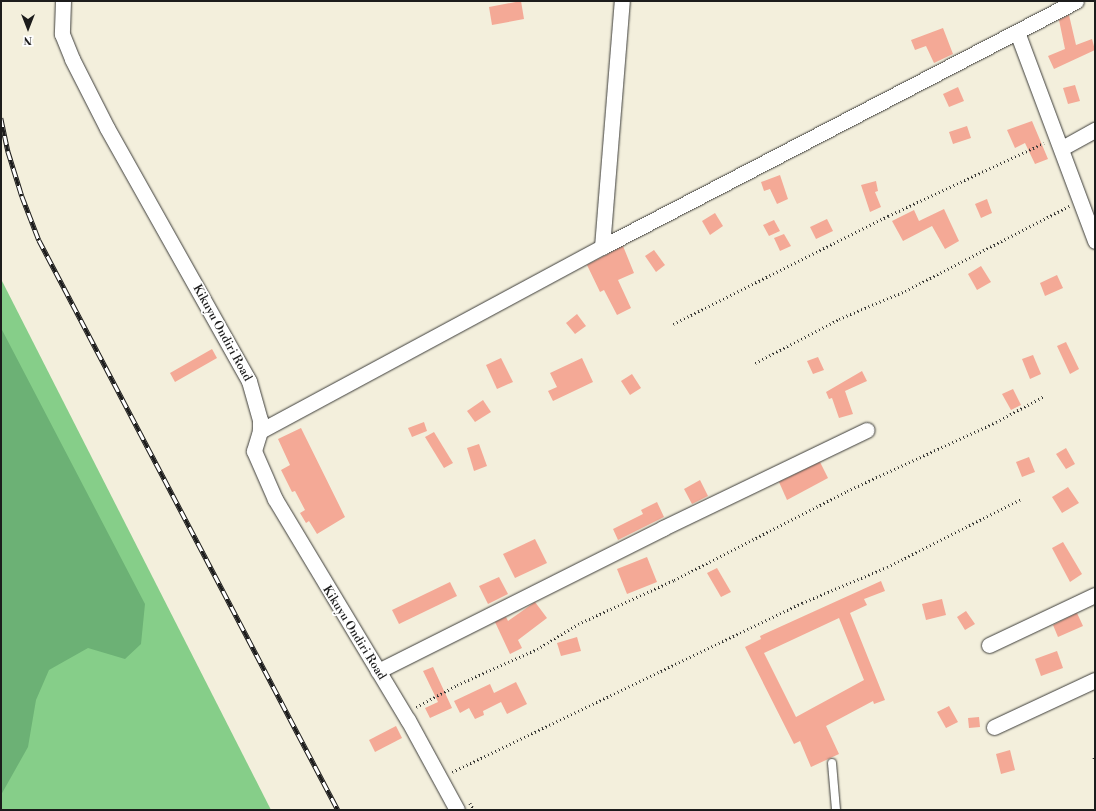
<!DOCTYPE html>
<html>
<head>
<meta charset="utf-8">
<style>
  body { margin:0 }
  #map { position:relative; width:1096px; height:811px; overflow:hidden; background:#f3efdc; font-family:"Libre Bodoni",serif }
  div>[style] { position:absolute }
  .green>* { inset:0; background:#86ce89 }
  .forest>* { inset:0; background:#6cb175 }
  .building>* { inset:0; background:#f4a996 }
  .path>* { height:2.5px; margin-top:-1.25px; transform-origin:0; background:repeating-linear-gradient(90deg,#3c3c39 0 1px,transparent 0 4px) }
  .roads { filter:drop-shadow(0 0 1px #3c3c39) drop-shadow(0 0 1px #3c3c39) }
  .lane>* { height:8px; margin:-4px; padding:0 4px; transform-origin:4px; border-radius:4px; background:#fff }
  .street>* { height:15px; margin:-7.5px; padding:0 7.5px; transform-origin:7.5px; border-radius:7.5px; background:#fff }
  .rail>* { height:4.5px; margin-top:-2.25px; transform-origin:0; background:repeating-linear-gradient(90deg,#fff 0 9px,#1c1c1c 0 18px); box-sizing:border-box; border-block:1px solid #1c1c1c }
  span { translate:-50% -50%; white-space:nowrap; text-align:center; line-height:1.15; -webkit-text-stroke:3.5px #fff; paint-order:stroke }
  .street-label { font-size:12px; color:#1c1c1c }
  .frame { position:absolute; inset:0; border:2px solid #1c1c1c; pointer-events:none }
  .north { position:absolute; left:8px; top:8px; width:40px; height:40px; -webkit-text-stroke:3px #fff; paint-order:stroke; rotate:180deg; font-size:11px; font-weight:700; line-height:16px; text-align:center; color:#1c1c1c }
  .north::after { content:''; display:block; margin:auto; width:14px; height:18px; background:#1c1c1c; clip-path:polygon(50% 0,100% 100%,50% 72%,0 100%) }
</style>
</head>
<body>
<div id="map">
  <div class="green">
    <div style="clip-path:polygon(1px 279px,271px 810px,1px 810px)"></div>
  </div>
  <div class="forest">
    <div style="clip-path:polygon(1px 328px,145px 604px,141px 644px,125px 659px,88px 648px,49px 670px,36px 700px,28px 747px,1px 795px)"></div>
  </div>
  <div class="building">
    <div style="clip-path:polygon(521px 1px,524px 19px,492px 25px,489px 7px)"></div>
    <div style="clip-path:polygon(1069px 15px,1076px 45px,1092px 39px,1095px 50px,1054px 69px,1048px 56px,1065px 49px,1059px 20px)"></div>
    <div style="clip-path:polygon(943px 28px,953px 54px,934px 63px,926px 46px,915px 50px,911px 40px)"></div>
    <div style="clip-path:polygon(1075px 85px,1080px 101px,1068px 104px,1063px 88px)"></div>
    <div style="clip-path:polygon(958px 87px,964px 101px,949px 107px,943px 94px)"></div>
    <div style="clip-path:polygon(1032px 121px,1048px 159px,1035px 164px,1025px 143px,1015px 148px,1007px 130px)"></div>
    <div style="clip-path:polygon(967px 126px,971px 138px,953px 144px,949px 132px)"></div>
    <div style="clip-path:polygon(780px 175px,788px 199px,777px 204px,770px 189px,764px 191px,761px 182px)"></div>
    <div style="clip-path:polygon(876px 181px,878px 191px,875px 192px,881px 207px,870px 212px,861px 185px)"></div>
    <div style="clip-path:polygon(987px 199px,992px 213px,981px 218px,975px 204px)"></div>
    <div style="clip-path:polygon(944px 209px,959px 241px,945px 249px,932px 226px,903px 241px,892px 221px,914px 210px,919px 221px)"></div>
    <div style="clip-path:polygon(715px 213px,723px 226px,710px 235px,702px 221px)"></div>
    <div style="clip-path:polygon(827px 219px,833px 231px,816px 239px,810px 227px)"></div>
    <div style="clip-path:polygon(774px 220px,780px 231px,769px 236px,763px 225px)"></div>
    <div style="clip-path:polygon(784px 234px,791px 246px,780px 251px,774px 238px)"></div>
    <div style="clip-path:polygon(623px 246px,634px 273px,618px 280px,631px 308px,617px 315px,604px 290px,600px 292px,587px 265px)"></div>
    <div style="clip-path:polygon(654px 250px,665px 265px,656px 272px,645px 256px)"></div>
    <div style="clip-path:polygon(981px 266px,991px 282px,977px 290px,968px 274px)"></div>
    <div style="clip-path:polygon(1057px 275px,1063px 288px,1045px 296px,1040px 283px)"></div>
    <div style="clip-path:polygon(577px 314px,586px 326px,575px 334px,566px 323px)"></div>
    <div style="clip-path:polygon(1066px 342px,1079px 369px,1070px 374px,1057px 346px)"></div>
    <div style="clip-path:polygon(212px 349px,217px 358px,175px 382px,170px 373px)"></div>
    <div style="clip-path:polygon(1033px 355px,1041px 374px,1030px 379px,1022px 359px)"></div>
    <div style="clip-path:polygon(818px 357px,824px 370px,813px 374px,807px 361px)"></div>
    <div style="clip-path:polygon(501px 358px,513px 382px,497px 389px,486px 365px)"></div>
    <div style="clip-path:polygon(582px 358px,593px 382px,553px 401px,548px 391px,557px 387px,550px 373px)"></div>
    <div style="clip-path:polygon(862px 371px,867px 381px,845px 391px,853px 414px,839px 418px,832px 398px,829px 399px,826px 392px)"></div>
    <div style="clip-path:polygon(632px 374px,641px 388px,630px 395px,621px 381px)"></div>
    <div style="clip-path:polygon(1013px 389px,1021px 405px,1011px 410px,1002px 394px)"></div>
    <div style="clip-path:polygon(483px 400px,491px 412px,475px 422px,467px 411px)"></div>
    <div style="clip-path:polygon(424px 422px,427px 431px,412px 437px,408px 428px)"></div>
    <div style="clip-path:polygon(301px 428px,345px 517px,317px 534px,309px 521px,306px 523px,300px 513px,305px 510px,295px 491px,292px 492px,281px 470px,290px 465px,278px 439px)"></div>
    <div style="clip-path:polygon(434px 432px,453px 463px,444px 468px,425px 437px)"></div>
    <div style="clip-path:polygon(479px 444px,487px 466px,474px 471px,467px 448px)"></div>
    <div style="clip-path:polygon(1066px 448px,1075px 464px,1066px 469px,1056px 454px)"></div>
    <div style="clip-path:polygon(1029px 457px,1035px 472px,1022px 477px,1016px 462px)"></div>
    <div style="clip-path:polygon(820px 462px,828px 478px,787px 500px,779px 482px)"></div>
    <div style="clip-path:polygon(700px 480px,708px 496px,692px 504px,684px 489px)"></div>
    <div style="clip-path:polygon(1068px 487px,1079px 503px,1062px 513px,1052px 497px)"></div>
    <div style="clip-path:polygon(657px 502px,664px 517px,618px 540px,613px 529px,643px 514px,641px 510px)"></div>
    <div style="clip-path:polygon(535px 539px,547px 563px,515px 578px,503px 554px)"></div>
    <div style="clip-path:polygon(1063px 542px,1082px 574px,1070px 582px,1052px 548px)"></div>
    <div style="clip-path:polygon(647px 557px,657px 582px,627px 594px,617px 569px)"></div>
    <div style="clip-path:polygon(717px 568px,731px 592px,721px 597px,707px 573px)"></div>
    <div style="clip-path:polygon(499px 577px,508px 594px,488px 604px,479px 586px)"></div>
    <div style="clip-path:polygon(evenodd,881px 581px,885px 591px,864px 599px,867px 605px,850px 613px,885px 700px,874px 704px,873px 701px,826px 726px,839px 754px,811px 767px,800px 741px,794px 744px,745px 647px,761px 639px,760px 636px,881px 581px,839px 618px,864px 680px,796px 717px,764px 653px,839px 618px)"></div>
    <div style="clip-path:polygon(450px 582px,457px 596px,399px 624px,392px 610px)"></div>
    <div style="clip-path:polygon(942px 599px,946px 615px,926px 620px,922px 604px)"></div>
    <div style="clip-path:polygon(535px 602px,547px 618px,518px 640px,522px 648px,510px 654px,495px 622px,506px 617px,508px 621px)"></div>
    <div style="clip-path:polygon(966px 611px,975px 624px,965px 630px,957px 617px)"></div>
    <div style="clip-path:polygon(1077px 613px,1083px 626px,1058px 637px,1053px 625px)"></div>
    <div style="clip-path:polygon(577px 637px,581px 651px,561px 656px,557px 643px)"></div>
    <div style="clip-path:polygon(1057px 651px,1063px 668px,1041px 676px,1035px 659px)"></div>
    <div style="clip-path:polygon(433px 667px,452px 708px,430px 718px,425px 708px,438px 702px,423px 671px)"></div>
    <div style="clip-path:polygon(516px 682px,527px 704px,507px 714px,501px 702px,483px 711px,484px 715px,475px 719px,469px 708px,460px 713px,454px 701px,490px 684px,494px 693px)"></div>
    <div style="clip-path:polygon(949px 706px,958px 722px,946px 728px,937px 712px)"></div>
    <div style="clip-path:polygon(979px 717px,980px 727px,969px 728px,968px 718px)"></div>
    <div style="clip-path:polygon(396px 726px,402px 738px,375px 752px,369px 740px)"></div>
    <div style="clip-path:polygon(1010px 750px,1015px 770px,1001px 774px,996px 754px)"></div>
  </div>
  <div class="path">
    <div style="left:673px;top:324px;width:241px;rotate:-26.7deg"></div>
    <div style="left:888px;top:216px;width:172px;rotate:-25.1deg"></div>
    <div style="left:755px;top:363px;width:95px;rotate:-27.6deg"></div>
    <div style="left:839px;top:319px;width:72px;rotate:-23deg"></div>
    <div style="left:905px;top:291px;width:185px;rotate:-27.4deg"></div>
    <div style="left:416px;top:707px;width:47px;rotate:-28.2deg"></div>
    <div style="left:457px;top:685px;width:88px;rotate:-24.2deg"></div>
    <div style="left:537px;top:649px;width:48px;rotate:-31.4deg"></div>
    <div style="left:578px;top:624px;width:106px;rotate:-24.6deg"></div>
    <div style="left:674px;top:580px;width:195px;rotate:-27.2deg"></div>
    <div style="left:847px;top:491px;width:164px;rotate:-24.8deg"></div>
    <div style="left:996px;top:422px;width:55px;rotate:-28.4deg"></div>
    <div style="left:1094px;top:757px;width:2px;rotate:63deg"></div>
    <div style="left:452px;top:772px;width:389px;rotate:-25.8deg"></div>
    <div style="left:802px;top:603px;width:92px;rotate:-23deg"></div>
    <div style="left:887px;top:567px;width:150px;rotate:-26.9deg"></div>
    <div style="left:470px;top:803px;width:8px;rotate:60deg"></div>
  </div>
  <div class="roads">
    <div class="lane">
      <div style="left:832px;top:763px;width:47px;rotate:85.1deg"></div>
    </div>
    <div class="street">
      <div style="left:63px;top:1px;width:33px;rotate:92deg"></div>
      <div style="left:62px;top:34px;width:27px;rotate:68deg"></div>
      <div style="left:72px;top:59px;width:77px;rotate:63.1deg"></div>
      <div style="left:107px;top:128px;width:290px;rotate:60.7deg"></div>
      <div style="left:249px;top:381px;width:41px;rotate:74.2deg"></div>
      <div style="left:260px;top:420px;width:11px;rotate:90deg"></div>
      <div style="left:260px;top:431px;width:21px;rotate:107deg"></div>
      <div style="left:254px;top:451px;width:52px;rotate:66.4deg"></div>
      <div style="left:275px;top:499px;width:258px;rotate:59deg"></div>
      <div style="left:408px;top:720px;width:102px;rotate:61.4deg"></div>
      <div style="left:1017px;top:32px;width:223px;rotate:69.5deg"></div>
      <div style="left:1062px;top:148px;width:38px;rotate:-29deg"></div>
      <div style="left:602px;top:247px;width:247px;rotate:-85.4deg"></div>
      <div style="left:260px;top:431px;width:388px;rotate:-28.3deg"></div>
      <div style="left:602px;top:247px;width:534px;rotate:-27.43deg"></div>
      <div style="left:989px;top:645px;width:117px;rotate:-25.3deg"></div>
      <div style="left:378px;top:671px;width:319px;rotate:-26.6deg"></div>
      <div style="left:663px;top:528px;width:226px;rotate:-25.7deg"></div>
      <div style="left:994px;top:727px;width:111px;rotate:-25deg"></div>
    </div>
  </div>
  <div class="rail">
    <div style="left:1px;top:118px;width:34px;rotate:78deg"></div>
    <div style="left:8px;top:151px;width:47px;rotate:72.7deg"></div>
    <div style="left:22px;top:196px;width:47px;rotate:68.9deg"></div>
    <div style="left:39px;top:240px;width:644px;rotate:62.32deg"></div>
  </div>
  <div class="street-label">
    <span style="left:222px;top:333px;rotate:61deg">Kikuyu Ondiri Road</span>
    <span style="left:354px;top:633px;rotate:58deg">Kikuyu Ondiri Road</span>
  </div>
  <div class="frame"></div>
  <div class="north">N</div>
</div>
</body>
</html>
